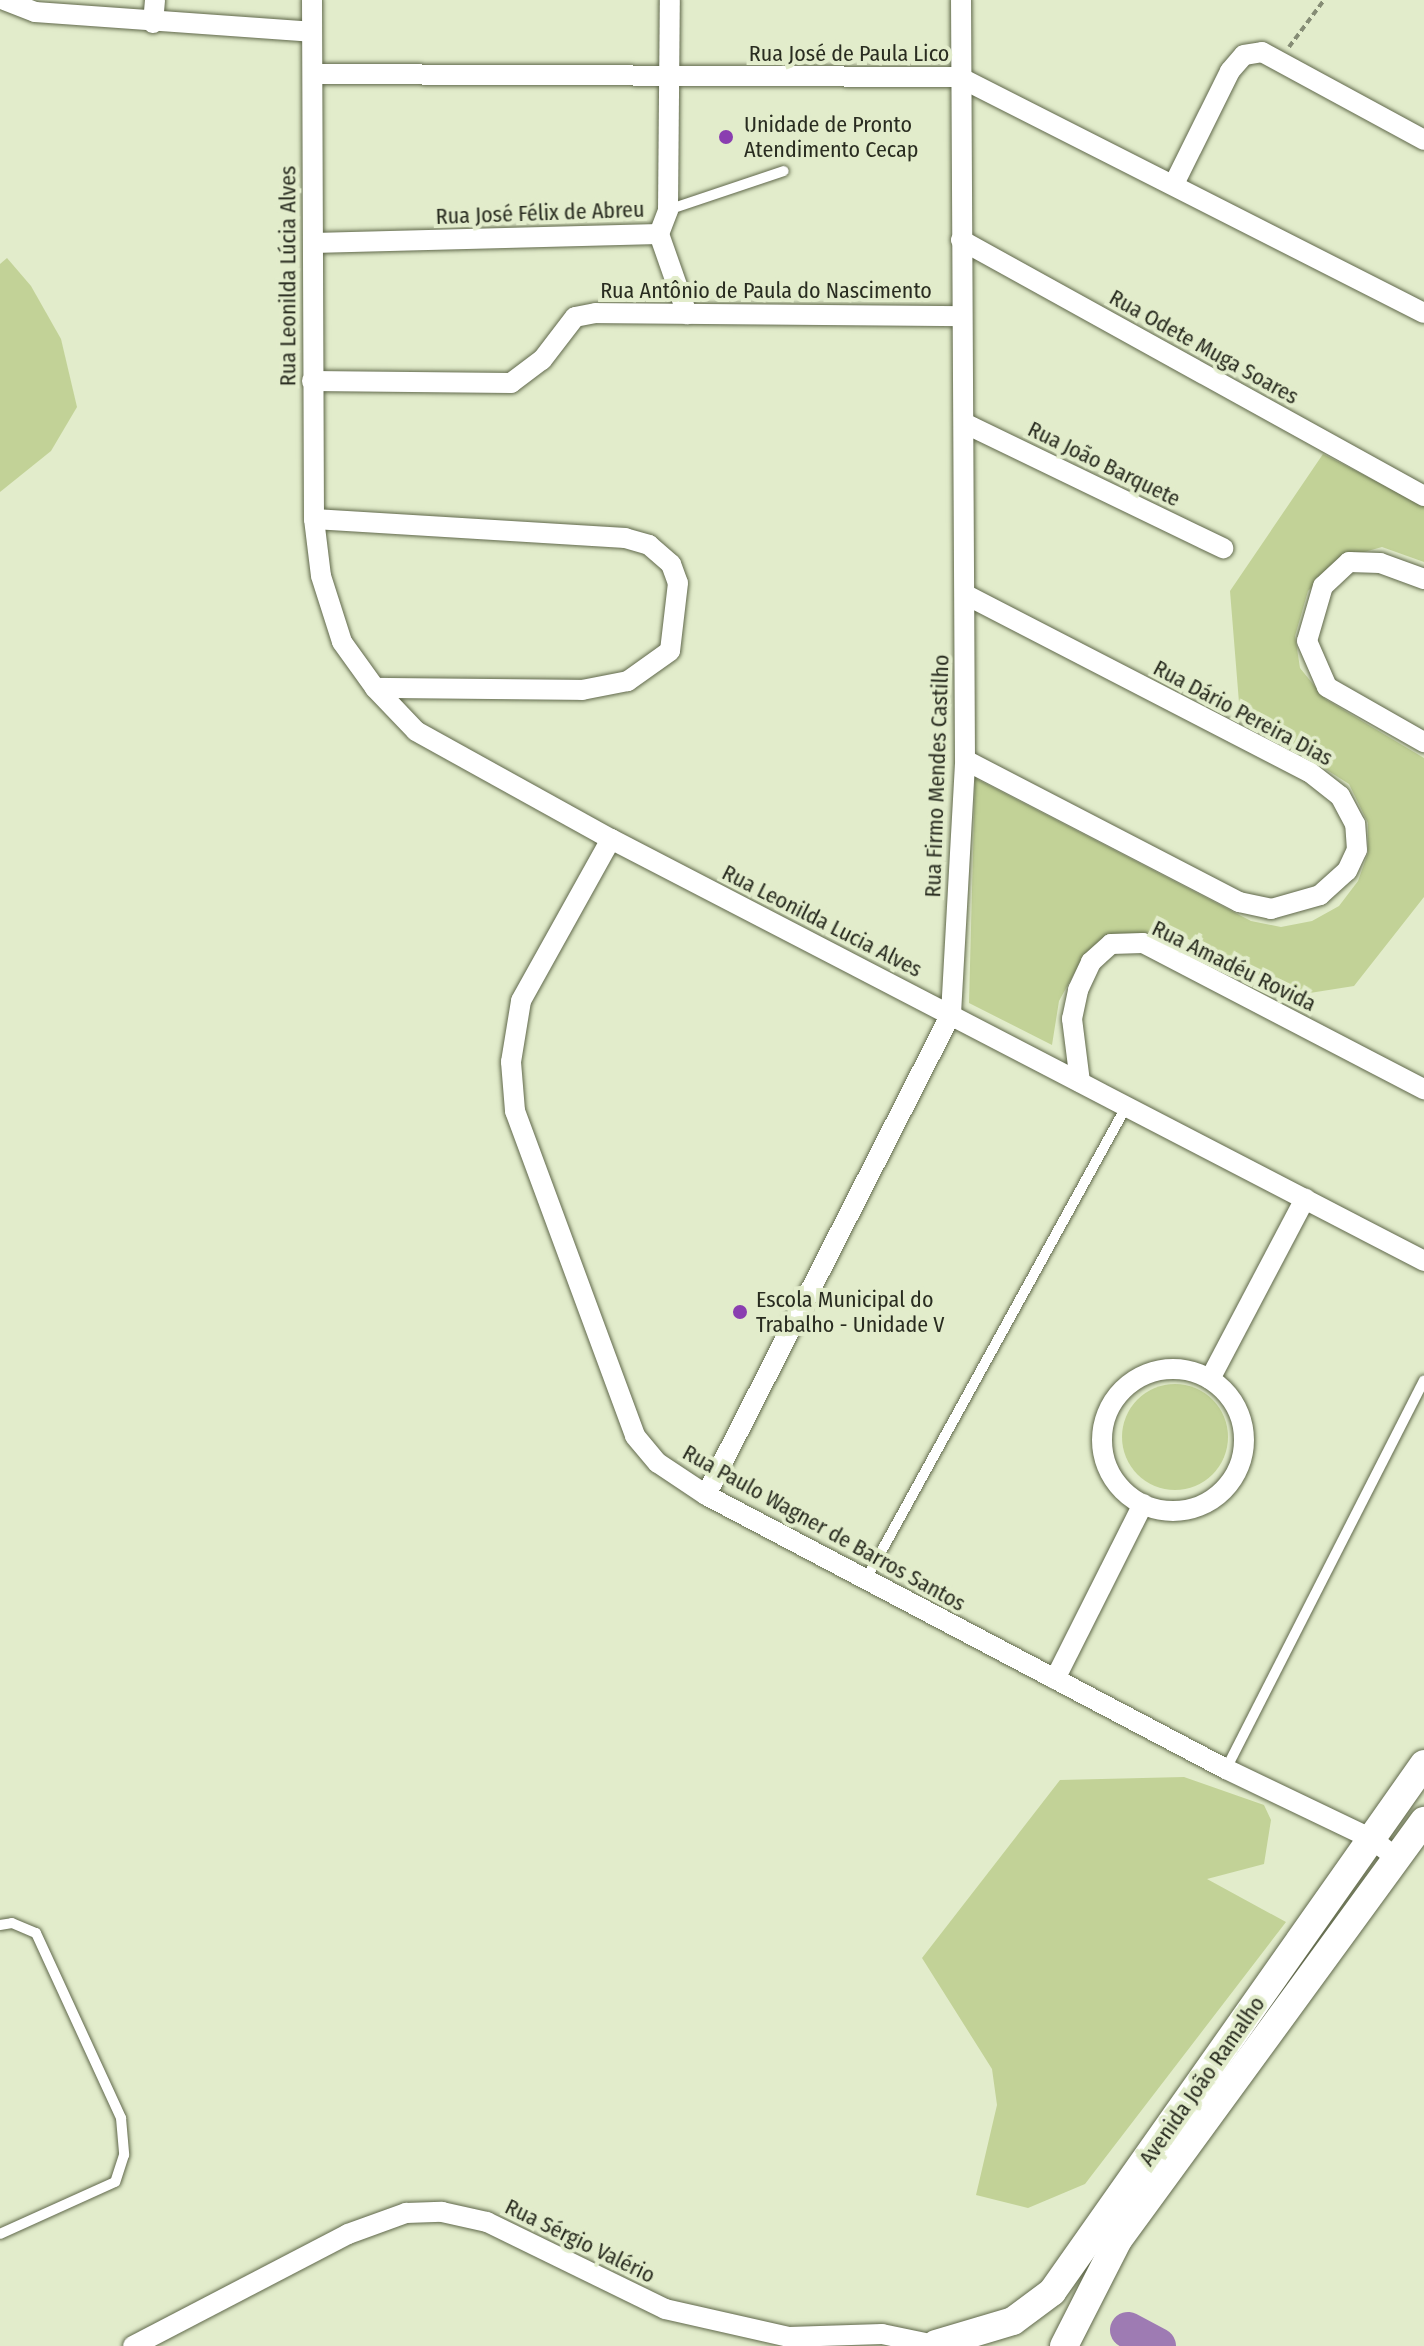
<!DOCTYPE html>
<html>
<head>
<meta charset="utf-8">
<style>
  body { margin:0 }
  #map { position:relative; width:1424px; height:2346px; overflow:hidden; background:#e2eccb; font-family:"Fira Sans Condensed",sans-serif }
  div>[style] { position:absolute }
  .green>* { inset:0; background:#c2d297 }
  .round { border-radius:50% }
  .river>* { height:36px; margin:-18px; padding:0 18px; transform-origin:18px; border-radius:18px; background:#9e7bb3 }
  .path>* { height:4px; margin-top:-2px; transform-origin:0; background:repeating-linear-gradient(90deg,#858c75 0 6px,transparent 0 10px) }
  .roads { filter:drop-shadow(0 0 2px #60684b) drop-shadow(0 0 2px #60684b) }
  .lane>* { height:10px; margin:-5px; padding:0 5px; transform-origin:5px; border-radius:5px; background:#fff }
  .street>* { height:20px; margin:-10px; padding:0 10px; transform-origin:10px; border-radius:10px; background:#fff }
  .street>.ring { margin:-10px; padding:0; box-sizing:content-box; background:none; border:20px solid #fff; border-radius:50% }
  .secondary>* { height:28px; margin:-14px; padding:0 14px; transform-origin:14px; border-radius:14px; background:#fff }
  .dots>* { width:22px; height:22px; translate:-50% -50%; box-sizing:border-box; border:4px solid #e2eccb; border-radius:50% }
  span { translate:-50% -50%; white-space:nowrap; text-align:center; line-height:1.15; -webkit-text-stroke:8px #e2eccb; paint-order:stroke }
  .street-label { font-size:22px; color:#292c20 }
  .poi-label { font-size:22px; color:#292c20 }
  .left { translate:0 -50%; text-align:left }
</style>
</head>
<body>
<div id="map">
  <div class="green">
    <div style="clip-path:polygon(7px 258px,31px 286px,61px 339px,77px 407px,51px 451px,0 492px,0 264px)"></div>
    <div style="clip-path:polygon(1323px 454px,1424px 506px,1424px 562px,1382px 547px,1339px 559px,1308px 591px,1295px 636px,1300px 668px,1325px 699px,1424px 758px,1424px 897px,1354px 986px,1297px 995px,1186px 938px,1135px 933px,1093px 946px,1082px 959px,1059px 1001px,1052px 1045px,969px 1003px,975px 778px,1251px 921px,1281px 927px,1312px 921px,1339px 906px,1358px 881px,1368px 853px,1368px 823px,1349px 784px,1240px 715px,1230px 591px)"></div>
    <div class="round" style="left:1122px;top:1384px;width:106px;height:106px"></div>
    <div style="clip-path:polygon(1184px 1777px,1264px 1805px,1271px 1820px,1264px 1864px,1207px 1879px,1286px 1922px,1085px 2184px,1028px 2208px,976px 2195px,997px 2105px,992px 2069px,922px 1958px,1060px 1780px)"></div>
  </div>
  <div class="river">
    <div style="left:1128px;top:2330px;width:34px;rotate:28deg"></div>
  </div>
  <div class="path">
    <div style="left:1289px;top:47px;width:59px;rotate:-53.3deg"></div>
  </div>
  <div class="roads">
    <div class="lane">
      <div style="left:668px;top:210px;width:122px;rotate:-18.6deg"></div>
      <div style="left:865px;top:1581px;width:541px;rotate:-61.16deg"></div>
      <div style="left:1226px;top:1769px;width:436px;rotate:-63deg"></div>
      <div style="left:0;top:1925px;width:12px;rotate:-9deg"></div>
      <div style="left:12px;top:1923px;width:26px;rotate:23deg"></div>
      <div style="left:36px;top:1933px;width:204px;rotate:65.3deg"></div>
      <div style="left:121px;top:2118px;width:37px;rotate:85deg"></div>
      <div style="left:124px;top:2155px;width:28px;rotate:108deg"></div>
      <div style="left:115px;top:2182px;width:126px;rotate:155.7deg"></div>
    </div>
    <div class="street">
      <div style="left:4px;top:0;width:33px;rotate:21deg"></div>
      <div style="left:35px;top:12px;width:277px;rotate:4.1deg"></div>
      <div style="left:312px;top:0;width:519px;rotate:89.78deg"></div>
      <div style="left:314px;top:519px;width:57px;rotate:83deg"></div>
      <div style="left:321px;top:576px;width:69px;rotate:72.3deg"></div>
      <div style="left:342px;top:642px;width:57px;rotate:54.3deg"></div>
      <div style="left:375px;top:688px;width:59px;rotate:46.4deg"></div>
      <div style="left:416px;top:731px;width:223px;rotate:29deg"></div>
      <div style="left:611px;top:839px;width:916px;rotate:27.43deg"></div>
      <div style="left:153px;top:23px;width:23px;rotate:-85deg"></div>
      <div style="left:313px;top:74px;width:646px;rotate:0.27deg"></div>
      <div style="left:959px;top:77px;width:521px;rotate:26.91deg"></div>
      <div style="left:1174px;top:184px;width:126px;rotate:-63.6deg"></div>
      <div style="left:1230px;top:71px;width:21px;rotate:-49deg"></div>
      <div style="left:1244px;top:55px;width:18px;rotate:-9deg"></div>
      <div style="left:1262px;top:52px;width:184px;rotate:28.5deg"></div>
      <div style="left:659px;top:234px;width:85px;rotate:70.7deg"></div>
      <div style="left:961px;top:240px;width:529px;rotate:28.94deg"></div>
      <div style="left:313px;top:243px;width:346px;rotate:-1.5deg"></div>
      <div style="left:659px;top:234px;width:26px;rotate:-69deg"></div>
      <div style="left:668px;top:210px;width:210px;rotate:-89.5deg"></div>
      <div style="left:312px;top:381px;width:199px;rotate:0.6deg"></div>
      <div style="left:511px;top:383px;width:39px;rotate:-37deg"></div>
      <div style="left:542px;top:360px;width:54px;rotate:-52.5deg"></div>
      <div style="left:575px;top:317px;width:21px;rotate:-11deg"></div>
      <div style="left:596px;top:313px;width:364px;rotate:0.5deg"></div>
      <div style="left:964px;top:423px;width:288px;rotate:25.8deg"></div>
      <div style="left:314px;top:519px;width:312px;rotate:3.5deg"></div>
      <div style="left:625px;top:538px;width:25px;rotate:16deg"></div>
      <div style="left:649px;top:545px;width:29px;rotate:41deg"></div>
      <div style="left:671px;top:564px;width:20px;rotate:70deg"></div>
      <div style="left:678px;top:583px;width:68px;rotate:96.7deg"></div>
      <div style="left:670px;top:651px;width:52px;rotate:144.5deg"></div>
      <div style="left:628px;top:681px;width:47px;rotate:168.9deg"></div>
      <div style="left:582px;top:690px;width:207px;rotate:-179.4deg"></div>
      <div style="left:1424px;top:579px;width:47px;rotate:-160deg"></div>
      <div style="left:1380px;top:563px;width:31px;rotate:-178deg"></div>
      <div style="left:1349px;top:562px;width:35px;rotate:137deg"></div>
      <div style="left:1323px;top:586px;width:57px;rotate:106.2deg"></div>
      <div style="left:1307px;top:641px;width:50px;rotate:66.5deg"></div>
      <div style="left:1327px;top:687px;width:112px;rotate:29.6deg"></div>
      <div style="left:965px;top:760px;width:309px;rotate:27.4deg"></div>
      <div style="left:1239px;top:902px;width:33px;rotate:12deg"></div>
      <div style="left:1271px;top:909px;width:51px;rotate:-15.9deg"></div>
      <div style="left:1320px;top:895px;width:36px;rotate:-42deg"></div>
      <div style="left:1347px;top:871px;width:23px;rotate:-65deg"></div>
      <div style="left:1357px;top:850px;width:26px;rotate:-94deg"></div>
      <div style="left:1355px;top:824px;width:32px;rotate:-118deg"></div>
      <div style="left:1340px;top:796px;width:39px;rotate:-142deg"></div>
      <div style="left:1309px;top:772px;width:386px;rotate:-152.7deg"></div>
      <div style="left:611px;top:839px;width:185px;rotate:119.1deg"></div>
      <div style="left:521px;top:1001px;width:62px;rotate:99.3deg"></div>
      <div style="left:511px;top:1062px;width:49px;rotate:85.3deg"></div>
      <div style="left:515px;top:1111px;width:346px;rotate:69.7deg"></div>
      <div style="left:635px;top:1436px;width:35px;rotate:50deg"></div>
      <div style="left:658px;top:1463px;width:58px;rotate:33.7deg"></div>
      <div style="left:706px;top:1495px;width:588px;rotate:27.79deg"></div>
      <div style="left:1226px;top:1769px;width:162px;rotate:25.6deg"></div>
      <div style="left:1372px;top:1839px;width:33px;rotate:38deg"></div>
      <div style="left:1080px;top:1082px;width:64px;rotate:-97.2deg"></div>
      <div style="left:1072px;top:1019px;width:30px;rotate:-78deg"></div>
      <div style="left:1078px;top:990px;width:31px;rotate:-65deg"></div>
      <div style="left:1091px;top:962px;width:27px;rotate:-42deg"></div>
      <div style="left:1111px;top:944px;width:32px;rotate:-2deg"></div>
      <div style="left:1143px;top:943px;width:317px;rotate:27.5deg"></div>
      <div class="ring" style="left:1102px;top:1369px;width:122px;height:122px"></div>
      <div style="left:1210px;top:1379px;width:204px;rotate:-62.2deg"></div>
      <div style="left:706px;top:1495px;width:540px;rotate:-63.01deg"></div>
      <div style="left:951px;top:1014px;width:254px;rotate:-86.8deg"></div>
      <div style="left:965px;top:760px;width:760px;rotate:-90.3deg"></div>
      <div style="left:1055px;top:1679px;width:196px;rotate:-63.3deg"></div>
      <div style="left:133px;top:2346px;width:242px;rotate:-27.5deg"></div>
      <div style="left:348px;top:2234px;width:62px;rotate:-19.9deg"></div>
      <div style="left:406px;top:2213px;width:36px;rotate:-2deg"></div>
      <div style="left:442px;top:2212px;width:46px;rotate:12.5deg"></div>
      <div style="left:487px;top:2222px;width:198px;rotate:26deg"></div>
      <div style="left:665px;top:2309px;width:127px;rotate:12.7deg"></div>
      <div style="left:789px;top:2337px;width:93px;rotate:-1.8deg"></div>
      <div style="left:882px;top:2334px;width:59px;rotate:11.7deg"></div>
    </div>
    <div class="secondary">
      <div style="left:936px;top:2344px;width:80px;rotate:-16.6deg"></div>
      <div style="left:1013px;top:2321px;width:49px;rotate:-36.6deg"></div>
      <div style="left:1052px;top:2292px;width:646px;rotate:-54.83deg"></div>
      <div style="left:1064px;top:2346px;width:119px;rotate:-63deg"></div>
      <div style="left:1118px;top:2240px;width:519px;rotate:-53.86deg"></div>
    </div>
  </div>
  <div class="dots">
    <div style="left:726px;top:137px;background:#8a3eb0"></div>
    <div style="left:740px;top:1312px;background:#8a3eb0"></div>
  </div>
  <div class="street-label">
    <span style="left:849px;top:54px">Rua José de Paula Lico</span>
    <span style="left:540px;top:213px;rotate:-2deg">Rua José Félix de Abreu</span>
    <span style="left:288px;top:276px;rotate:-90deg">Rua Leonilda Lúcia Alves</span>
    <span style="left:766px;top:291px">Rua Antônio de Paula do Nascimento</span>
    <span style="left:1204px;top:347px;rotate:29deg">Rua Odete Muga Soares</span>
    <span style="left:1104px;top:464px;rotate:26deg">Rua João Barquete</span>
    <span style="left:1243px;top:713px;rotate:28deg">Rua Dário Pereira Dias</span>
    <span style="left:937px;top:776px;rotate:-88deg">Rua Firmo Mendes Castilho</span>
    <span style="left:822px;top:921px;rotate:27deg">Rua Leonilda Lucia Alves</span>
    <span style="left:1234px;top:966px;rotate:26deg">Rua Amadéu Rovida</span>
    <span style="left:824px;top:1528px;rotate:29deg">Rua Paulo Wagner de Barros Santos</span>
    <span style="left:1202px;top:2081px;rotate:-55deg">Avenida João Ramalho</span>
    <span style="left:580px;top:2241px;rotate:26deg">Rua Sérgio Valério</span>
  </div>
  <div class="poi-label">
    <span class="left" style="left:744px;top:137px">Unidade de Pronto<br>Atendimento Cecap</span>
    <span class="left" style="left:756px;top:1312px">Escola Municipal do<br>Trabalho - Unidade V</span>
  </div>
</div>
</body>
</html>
